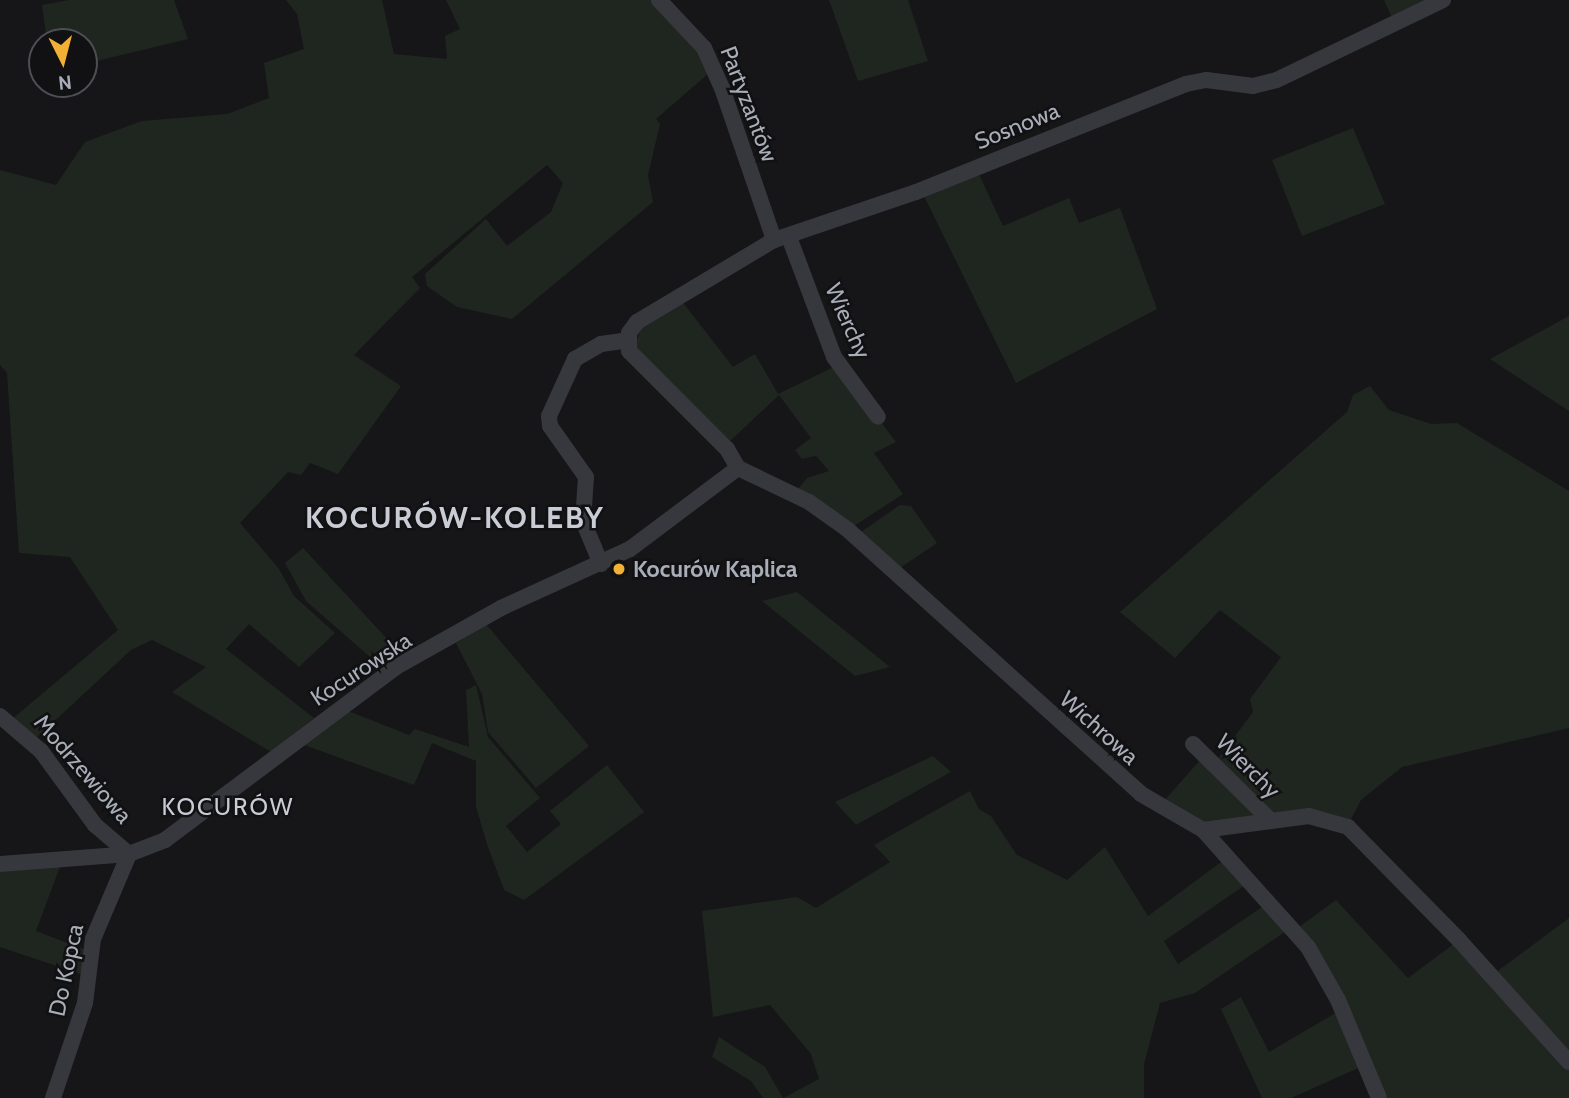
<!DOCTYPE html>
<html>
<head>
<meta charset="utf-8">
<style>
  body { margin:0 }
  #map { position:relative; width:1569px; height:1098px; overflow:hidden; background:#161618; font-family:Cabin,sans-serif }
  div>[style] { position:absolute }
  .green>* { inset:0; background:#1e261f }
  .minor>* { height:16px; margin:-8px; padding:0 8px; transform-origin:8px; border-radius:8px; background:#37383d }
  .dots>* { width:19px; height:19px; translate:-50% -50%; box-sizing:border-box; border:4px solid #111113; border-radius:50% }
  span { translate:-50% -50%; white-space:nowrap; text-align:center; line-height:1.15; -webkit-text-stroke:5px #111113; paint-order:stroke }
  .street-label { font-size:23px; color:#a8adb8 }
  .poi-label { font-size:23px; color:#a8adb8; font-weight:700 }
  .left { translate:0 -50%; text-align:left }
  .neighbourhood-label { font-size:24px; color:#c9ccd4; letter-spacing:2px }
  .district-label { font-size:30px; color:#c9ccd4; font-weight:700; letter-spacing:2px }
  .north { position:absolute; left:28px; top:28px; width:70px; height:70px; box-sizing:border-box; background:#111113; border:2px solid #4d4f55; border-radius:50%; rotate:174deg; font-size:19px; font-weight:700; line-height:28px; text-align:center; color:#a8adb8 }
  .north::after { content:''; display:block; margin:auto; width:24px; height:32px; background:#f2b134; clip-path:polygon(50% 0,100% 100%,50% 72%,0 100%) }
</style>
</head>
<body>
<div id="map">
  <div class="green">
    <div style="clip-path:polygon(69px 0,174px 0,188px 39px,84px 64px,84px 42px,47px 42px,42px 5px)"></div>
    <div style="clip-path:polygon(286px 0,382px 0,394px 54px,447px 59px,445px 36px,460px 29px,446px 0,656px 0,689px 33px,709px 73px,656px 119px,660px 124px,648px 175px,653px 202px,512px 319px,457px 307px,427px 286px,425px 274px,486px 219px,507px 246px,551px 212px,563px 183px,547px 165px,412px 277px,420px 288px,354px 355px,401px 386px,338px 474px,310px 463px,301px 475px,288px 472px,240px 523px,279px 569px,294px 596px,335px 633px,299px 667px,249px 624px,226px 649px,314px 718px,271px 752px,172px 692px,206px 667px,152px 640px,131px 650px,33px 741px,11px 720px,118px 630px,70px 557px,19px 553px,7px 373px,0 365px,0 170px,56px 185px,85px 142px,142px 121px,227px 114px,269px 98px,264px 63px,304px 49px,297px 14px)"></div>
    <div style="clip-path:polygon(829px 0,908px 0,928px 61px,858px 81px)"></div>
    <div style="clip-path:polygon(1384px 0,1439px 0,1394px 22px)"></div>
    <div style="clip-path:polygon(1353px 128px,1385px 204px,1302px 236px,1272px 160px)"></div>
    <div style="clip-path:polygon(977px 170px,1003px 226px,1069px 198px,1079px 223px,1120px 208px,1157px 309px,1016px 383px,922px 192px)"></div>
    <div style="clip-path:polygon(681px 300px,733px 367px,755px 354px,778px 394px,838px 365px,896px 442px,874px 453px,903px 494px,851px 528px,797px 490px,807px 478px,829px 471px,816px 456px,802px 459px,795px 450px,811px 438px,779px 395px,728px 443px,634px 347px,643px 324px)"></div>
    <div style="clip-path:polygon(1569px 316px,1569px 411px,1490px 359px)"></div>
    <div style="clip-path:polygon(1370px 386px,1389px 410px,1431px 424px,1457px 423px,1569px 491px,1569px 728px,1402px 767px,1361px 800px,1349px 823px,1271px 821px,1218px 759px,1253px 712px,1250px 699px,1281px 657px,1220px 610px,1175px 658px,1120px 612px,1347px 412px,1353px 395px)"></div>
    <div style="clip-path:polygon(900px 505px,911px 506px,937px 543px,897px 570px,861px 532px)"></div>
    <div style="clip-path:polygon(303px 548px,401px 654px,387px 664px,377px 663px,306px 601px,285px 563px)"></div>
    <div style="clip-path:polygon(797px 592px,890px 667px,855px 676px,762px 601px)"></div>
    <div style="clip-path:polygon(486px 624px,589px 746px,536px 788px,488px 732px,482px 694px,456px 643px)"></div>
    <div style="clip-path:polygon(476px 685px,488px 737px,540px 798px,506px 826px,527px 852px,561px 824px,550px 811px,607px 765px,644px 812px,524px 900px,504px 890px,487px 844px,476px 807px,476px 761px,432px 743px,414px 785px,299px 743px,343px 709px,409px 735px,415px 729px,469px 747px,466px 690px)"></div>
    <div style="clip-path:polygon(933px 756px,951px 772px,856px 825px,835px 802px)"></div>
    <div style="clip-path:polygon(1202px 758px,1256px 816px,1202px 824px,1162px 803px)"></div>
    <div style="clip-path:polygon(970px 791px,979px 809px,991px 816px,1017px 855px,1067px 880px,1105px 847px,1148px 916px,1224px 860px,1248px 883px,1164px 941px,1178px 964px,1268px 903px,1289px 929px,1195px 993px,1160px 1003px,1144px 1064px,1144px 1098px,763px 1098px,751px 1081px,712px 1057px,719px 1037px,765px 1067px,783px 1098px,819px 1079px,811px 1054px,770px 1005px,713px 1017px,702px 911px,797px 897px,816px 908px,890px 862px,874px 845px)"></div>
    <div style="clip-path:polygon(61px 864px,36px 931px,88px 951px,84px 975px,0 947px,0 869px)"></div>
    <div style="clip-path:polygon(1336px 900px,1408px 978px,1455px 943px,1487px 979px,1569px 918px,1569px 1098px,1384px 1098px,1344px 1000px,1299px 927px)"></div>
    <div style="clip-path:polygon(1241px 997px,1269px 1052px,1339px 1011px,1363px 1066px,1291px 1098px,1262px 1098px,1221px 1009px)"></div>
  </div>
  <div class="minor">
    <div style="left:659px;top:0;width:66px;rotate:46.8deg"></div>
    <div style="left:704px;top:48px;width:44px;rotate:65.8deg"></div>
    <div style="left:722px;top:88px;width:161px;rotate:71.1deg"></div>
    <div style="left:1443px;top:0;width:184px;rotate:154.3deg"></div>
    <div style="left:1277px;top:80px;width:25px;rotate:166deg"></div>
    <div style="left:1253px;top:86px;width:47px;rotate:-172.7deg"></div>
    <div style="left:1206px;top:80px;width:20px;rotate:169deg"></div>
    <div style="left:1186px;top:84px;width:291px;rotate:158.2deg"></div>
    <div style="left:916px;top:192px;width:150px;rotate:161.3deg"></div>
    <div style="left:774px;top:240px;width:160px;rotate:149.1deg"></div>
    <div style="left:637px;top:322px;width:14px;rotate:126deg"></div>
    <div style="left:629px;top:333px;width:18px;rotate:90deg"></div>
    <div style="left:629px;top:351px;width:139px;rotate:45deg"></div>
    <div style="left:727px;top:449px;width:22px;rotate:60deg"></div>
    <div style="left:738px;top:468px;width:79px;rotate:25.6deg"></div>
    <div style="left:809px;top:502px;width:47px;rotate:35.4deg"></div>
    <div style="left:847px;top:529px;width:396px;rotate:42deg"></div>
    <div style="left:1141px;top:794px;width:72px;rotate:30.1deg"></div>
    <div style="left:1203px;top:830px;width:107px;rotate:-7.5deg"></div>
    <div style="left:1309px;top:816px;width:41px;rotate:15.8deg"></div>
    <div style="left:1348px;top:827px;width:158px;rotate:45.5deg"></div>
    <div style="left:1459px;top:940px;width:164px;rotate:48deg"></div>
    <div style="left:789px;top:237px;width:128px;rotate:69.4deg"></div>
    <div style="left:834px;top:357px;width:74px;rotate:53.7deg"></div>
    <div style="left:601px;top:564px;width:47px;rotate:-112.7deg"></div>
    <div style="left:583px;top:521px;width:44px;rotate:-86.1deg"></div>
    <div style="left:586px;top:477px;width:62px;rotate:-125.2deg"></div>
    <div style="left:550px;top:426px;width:10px;rotate:-96deg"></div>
    <div style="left:549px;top:416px;width:63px;rotate:-65.5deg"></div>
    <div style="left:575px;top:359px;width:30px;rotate:-30deg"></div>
    <div style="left:601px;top:344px;width:27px;rotate:-8deg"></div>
    <div style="left:0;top:716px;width:54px;rotate:40.5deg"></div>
    <div style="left:41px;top:751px;width:92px;rotate:53.9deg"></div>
    <div style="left:95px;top:825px;width:45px;rotate:40.5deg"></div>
    <div style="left:1193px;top:744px;width:110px;rotate:44.6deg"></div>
    <div style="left:1203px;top:830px;width:157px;rotate:48.1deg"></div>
    <div style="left:1308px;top:947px;width:61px;rotate:60.5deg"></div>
    <div style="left:1338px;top:1000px;width:106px;rotate:67.3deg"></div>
    <div style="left:0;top:864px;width:129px;rotate:-4.4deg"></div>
    <div style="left:129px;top:854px;width:39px;rotate:-21deg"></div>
    <div style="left:165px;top:840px;width:289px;rotate:-36.8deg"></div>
    <div style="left:396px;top:667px;width:120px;rotate:-29.3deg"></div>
    <div style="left:501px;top:608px;width:142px;rotate:-24.6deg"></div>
    <div style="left:630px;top:549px;width:135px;rotate:-36.9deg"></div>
    <div style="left:53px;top:1098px;width:100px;rotate:-71.4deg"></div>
    <div style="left:85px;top:1003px;width:64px;rotate:-82.9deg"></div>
    <div style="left:93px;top:939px;width:92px;rotate:-67deg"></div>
  </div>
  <div class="dots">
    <div style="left:619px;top:569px;background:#f2b134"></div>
  </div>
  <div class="street-label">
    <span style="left:749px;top:104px;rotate:69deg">Partyzantów</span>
    <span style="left:1017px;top:126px;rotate:-22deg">Sosnowa</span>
    <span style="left:848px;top:321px;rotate:66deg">Wierchy</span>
    <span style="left:361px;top:669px;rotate:-33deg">Kocurowska</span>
    <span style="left:1099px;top:728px;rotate:42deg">Wichrowa</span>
    <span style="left:1248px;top:766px;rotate:45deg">Wierchy</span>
    <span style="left:83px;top:769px;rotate:49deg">Modrzewiowa</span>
    <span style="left:66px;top:970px;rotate:-78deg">Do Kopca</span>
  </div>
  <div class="poi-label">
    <span class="left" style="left:633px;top:569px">Kocurów Kaplica</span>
  </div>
  <div class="neighbourhood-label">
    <span style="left:228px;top:807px">KOCURÓW</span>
  </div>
  <div class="district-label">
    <span style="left:455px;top:518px">KOCURÓW-KOLEBY</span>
  </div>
  <div class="north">N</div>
</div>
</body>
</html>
